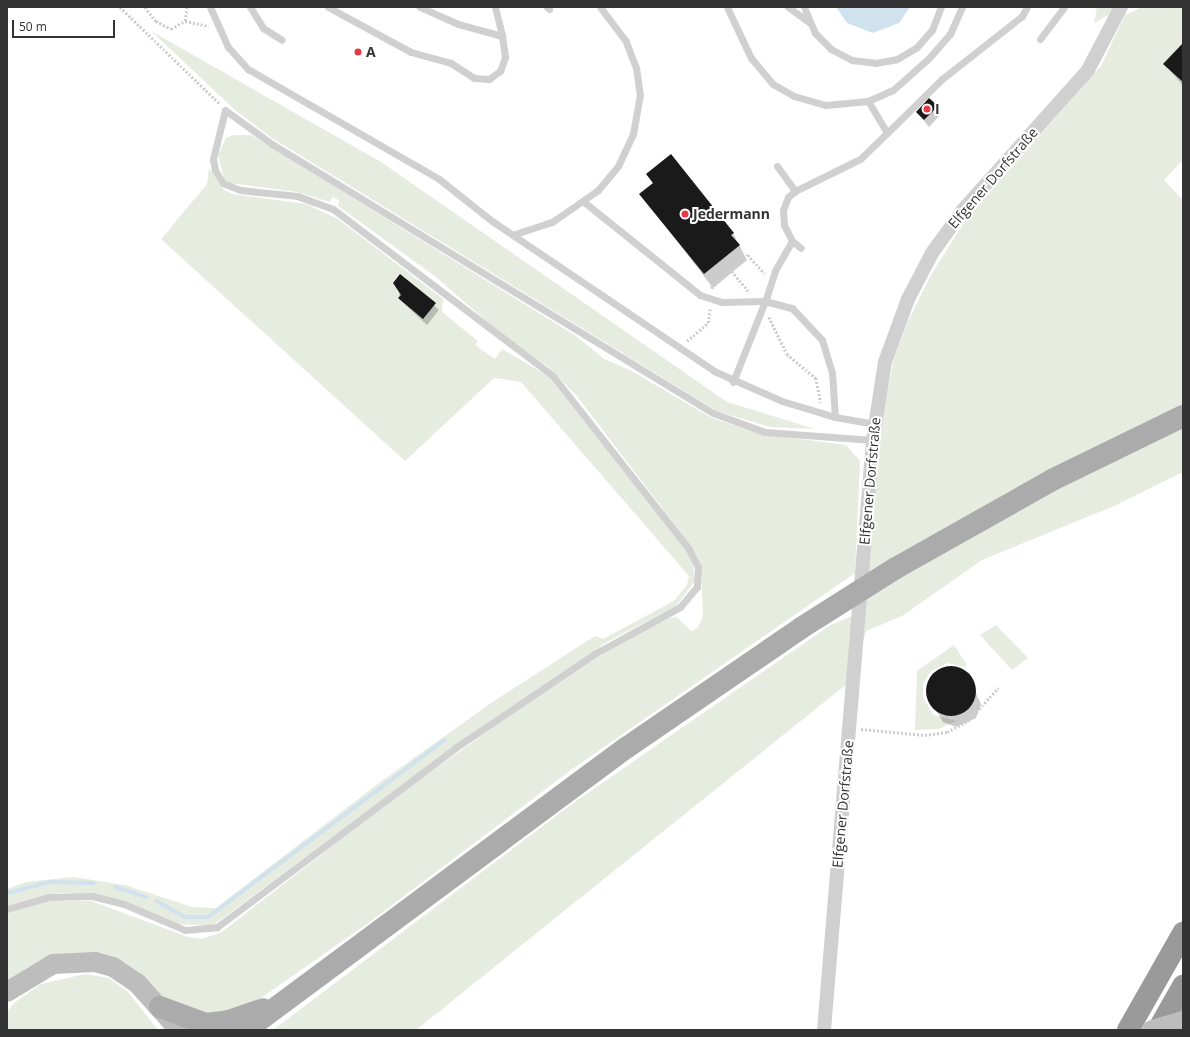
<!DOCTYPE html>
<html>
<head>
<meta charset="utf-8">
<style>
  body { margin:0 }
  #map { position:relative; width:1190px; height:1037px; overflow:hidden; background:#fff; font-family:"Open Sans",sans-serif }
  div>[style] { position:absolute }
  .green>* { inset:0; background:#e6ecdf }
  .water>* { inset:0; background:#cfe2ee }
  .shadow>* { inset:0; background:#0003 }
  .stream>* { height:4px; margin:-2px; padding:0 2px; transform-origin:2px; border-radius:2px; background:#cfe2ee }
  .building>* { inset:0; background:#1a1a1a }
  .round { border-radius:50% }
  .path>* { height:2.5px; margin-top:-1.25px; transform-origin:0; background:repeating-linear-gradient(90deg,#cdcdcd 0 2px,transparent 0 4px) }
  .lane>* { height:7px; margin:-3.5px; padding:0 3.5px; transform-origin:3.5px; border-radius:3.5px; background:#d0d0d0 }
  .street>* { height:14px; margin:-7px; padding:0 7px; transform-origin:7px; border-radius:7px; background:#d0d0d0 }
  .secondary>* { height:20px; margin:-10px; padding:0 10px; transform-origin:10px; border-radius:10px; background:#bdbdbd }
  .primary>* { height:22px; margin:-11px; padding:0 11px; transform-origin:11px; border-radius:11px; background:#ababab }
  .highway>* { height:22px; margin:-11px; padding:0 11px; transform-origin:11px; border-radius:11px; background:#9a9a9a }
  .secondary-bridge>* { height:20px; margin:-10px; padding:0 10px; transform-origin:10px; border-radius:10px; background:#bdbdbd }
  .primary-bridge>* { height:22px; margin:-11px; padding:0 11px; transform-origin:11px; border-radius:11px; background:#ababab }
  .dots>* { width:11px; height:11px; translate:-50% -50%; box-sizing:border-box; border:2px solid #fff; border-radius:50% }
  span { translate:-50% -50%; white-space:nowrap; text-align:center; line-height:1.15; -webkit-text-stroke:4px #fff; paint-order:stroke }
  .poi-label { font-size:14px; color:#333; font-weight:700 }
  .left { translate:0 -50%; text-align:left }
  .street-label { font-size:14px; color:#333 }
  .frame { position:absolute; inset:0; border:8px solid #333; pointer-events:none }
  .scale { position:absolute; left:12px; top:20px; width:103px; height:18px; box-sizing:border-box; border:2px solid #333; border-top:0; padding-left:5px; font-size:12px; line-height:14px; white-space:nowrap; color:#333; -webkit-text-stroke:3px #fff; paint-order:stroke }
</style>
</head>
<body>
<div id="map">
  <div class="green">
    <div style="clip-path:polygon(1097px 7px,1113px 7px,1112px 13px,1094px 23px)"></div>
    <div style="clip-path:polygon(1142px 7px,1183px 7px,1183px 160px,1164px 180px,1183px 200px,1183px 472px,1114px 506px,982px 560px,902px 616px,866px 631px,853px 679px,416px 1030px,273px 1030px,572px 804px,829px 626px,854px 615px,888px 389px,894px 359px,908px 321px,931px 275px,967px 218px,1101px 66px,1125px 15px)"></div>
    <div style="clip-path:polygon(151px 31px,381px 162px,727px 402px,815px 429px,770px 427px,717px 411px,272px 138px,235px 110px)"></div>
    <div style="clip-path:polygon(234px 135px,251px 135px,576px 336px,604px 359px,630px 370px,712px 418px,762px 434px,846px 445px,860px 461px,855px 573px,571px 770px,371px 921px,254px 1003px,216px 1019px,167px 1000px,148px 984px,96px 955px,55px 956px,28px 967px,7px 982px,7px 913px,46px 901px,91px 901px,188px 937px,202px 939px,222px 932px,395px 797px,572px 672px,663px 619px,677px 617px,691px 631px,698px 628px,703px 616px,701px 565px,691px 546px,577px 396px,547px 366px,513px 344px,436px 277px,338px 206px,339px 200px,332px 197px,330px 202px,297px 192px,230px 183px,224px 179px,218px 155px,226px 138px)"></div>
    <div style="clip-path:polygon(209px 168px,224px 190px,232px 194px,306px 204px,338px 219px,443px 299px,442px 312px,478px 341px,475px 345px,495px 359px,502px 349px,548px 376px,685px 548px,693px 563px,695px 581px,676px 606px,607px 642px,478px 729px,212px 926px,176px 924px,128px 903px,96px 894px,56px 893px,7px 906px,7px 889px,26px 882px,73px 877px,125px 885px,192px 907px,216px 908px,383px 780px,494px 701px,595px 636px,603px 639px,674px 601px,687px 585px,689px 576px,521px 382px,494px 378px,405px 461px,161px 239px,207px 184px)"></div>
    <div style="clip-path:polygon(996px 625px,1028px 658px,1012px 670px,980px 635px)"></div>
    <div style="clip-path:polygon(954px 645px,967px 665px,964px 667px,947px 663px,931px 671px,923px 684px,923px 697px,933px 715px,957px 721px,938px 729px,915px 730px,917px 671px)"></div>
    <div style="clip-path:polygon(85px 974px,109px 978px,128px 992px,158px 1030px,7px 1030px,7px 1012px,14px 1003px,41px 984px)"></div>
  </div>
  <div class="water">
    <div style="clip-path:polygon(836px 7px,910px 7px,899px 23px,873px 33px,847px 23px)"></div>
  </div>
  <div class="shadow">
    <div style="clip-path:polygon(1183px 44px,1183px 86px,1165px 64px)"></div>
    <div style="clip-path:polygon(937px 107px,941px 114px,929px 127px,917px 112px)"></div>
    <div style="clip-path:polygon(648px 174px,733px 233px,747px 260px,713px 288px,641px 194px,653px 184px)"></div>
    <div style="clip-path:polygon(401px 275px,439px 310px,427px 325px,399px 299px)"></div>
    <div style="clip-path:polygon(944px 668px,966px 672px,981px 704px,976px 718px,956px 727px,943px 722px,928px 697px,932px 676px)"></div>
  </div>
  <div class="stream">
    <div style="left:115px;top:887px;width:33px;rotate:18deg"></div>
    <div style="left:7px;top:893px;width:43px;rotate:-14.7deg"></div>
    <div style="left:49px;top:882px;width:45px;rotate:1.3deg"></div>
    <div style="left:156px;top:901px;width:33px;rotate:29deg"></div>
    <div style="left:185px;top:917px;width:23px"></div>
    <div style="left:208px;top:917px;width:296px;rotate:-36.8deg"></div>
  </div>
  <div class="building">
    <div style="clip-path:polygon(1183px 43px,1183px 82px,1163px 64px)"></div>
    <div style="clip-path:polygon(929px 98px,938px 106px,924px 120px,916px 112px)"></div>
    <div style="clip-path:polygon(671px 154px,734px 233px,731px 235px,740px 245px,704px 274px,639px 194px,653px 183px,646px 174px)"></div>
    <div style="clip-path:polygon(400px 274px,436px 303px,423px 319px,398px 298px,401px 295px,393px 283px)"></div>
    <div class="round" style="left:926px;top:666px;width:50px;height:50px"></div>
  </div>
  <div class="path">
    <div style="left:120px;top:7px;width:138px;rotate:44.1deg"></div>
    <div style="left:145px;top:7px;width:18px;rotate:52deg"></div>
    <div style="left:156px;top:21px;width:17px;rotate:28deg"></div>
    <div style="left:171px;top:29px;width:16px;rotate:-30deg"></div>
    <div style="left:185px;top:21px;width:14px;rotate:-82deg"></div>
    <div style="left:185px;top:21px;width:24px;rotate:12deg"></div>
    <div style="left:724px;top:262px;width:39px;rotate:50deg"></div>
    <div style="left:711px;top:288px;width:50px;rotate:-41.7deg"></div>
    <div style="left:748px;top:255px;width:25px;rotate:48deg"></div>
    <div style="left:769px;top:317px;width:41px;rotate:64.1deg"></div>
    <div style="left:787px;top:354px;width:38px;rotate:40deg"></div>
    <div style="left:816px;top:378px;width:25px;rotate:79deg"></div>
    <div style="left:687px;top:341px;width:28px;rotate:-41deg"></div>
    <div style="left:708px;top:323px;width:14px;rotate:-82deg"></div>
    <div style="left:861px;top:729px;width:64px;rotate:5.4deg"></div>
    <div style="left:925px;top:735px;width:22px;rotate:-8deg"></div>
    <div style="left:947px;top:732px;width:24px;rotate:-28deg"></div>
    <div style="left:968px;top:721px;width:45px;rotate:-47.7deg"></div>
  </div>
  <div class="lane">
    <div style="left:210px;top:7px;width:44px;rotate:65.8deg"></div>
    <div style="left:228px;top:47px;width:30px;rotate:48deg"></div>
    <div style="left:248px;top:69px;width:220px;rotate:29.9deg"></div>
    <div style="left:439px;top:179px;width:68px;rotate:38.4deg"></div>
    <div style="left:492px;top:221px;width:268px;rotate:34deg"></div>
    <div style="left:714px;top:371px;width:74px;rotate:23.8deg"></div>
    <div style="left:782px;top:401px;width:55px;rotate:16.8deg"></div>
    <div style="left:835px;top:417px;width:41px;rotate:9.9deg"></div>
    <div style="left:250px;top:7px;width:25px;rotate:58deg"></div>
    <div style="left:263px;top:28px;width:22px;rotate:32deg"></div>
    <div style="left:328px;top:7px;width:94px;rotate:28.5deg"></div>
    <div style="left:411px;top:52px;width:41px;rotate:15.4deg"></div>
    <div style="left:451px;top:63px;width:27px;rotate:33deg"></div>
    <div style="left:474px;top:78px;width:15px;rotate:4deg"></div>
    <div style="left:489px;top:79px;width:14px;rotate:-36deg"></div>
    <div style="left:500px;top:71px;width:15px;rotate:-70deg"></div>
    <div style="left:505px;top:57px;width:21px;rotate:-98deg"></div>
    <div style="left:502px;top:36px;width:46px;rotate:-164.7deg"></div>
    <div style="left:458px;top:24px;width:42px;rotate:-155.9deg"></div>
    <div style="left:495px;top:7px;width:30px;rotate:76deg"></div>
    <div style="left:547px;top:7px;width:3px;rotate:45deg"></div>
    <div style="left:727px;top:7px;width:56px;rotate:64.8deg"></div>
    <div style="left:751px;top:58px;width:34px;rotate:50deg"></div>
    <div style="left:773px;top:84px;width:24px;rotate:30deg"></div>
    <div style="left:794px;top:96px;width:33px;rotate:16deg"></div>
    <div style="left:826px;top:105px;width:42px;rotate:-5.4deg"></div>
    <div style="left:868px;top:101px;width:37px;rotate:59deg"></div>
    <div style="left:887px;top:133px;width:37px;rotate:136deg"></div>
    <div style="left:860px;top:159px;width:72px;rotate:153.8deg"></div>
    <div style="left:788px;top:7px;width:26px;rotate:36deg"></div>
    <div style="left:804px;top:7px;width:28px;rotate:67deg"></div>
    <div style="left:815px;top:33px;width:23px;rotate:45deg"></div>
    <div style="left:831px;top:49px;width:24px;rotate:28deg"></div>
    <div style="left:852px;top:60px;width:23px;rotate:7deg"></div>
    <div style="left:875px;top:63px;width:22px;rotate:-10deg"></div>
    <div style="left:897px;top:59px;width:23px;rotate:-31deg"></div>
    <div style="left:917px;top:47px;width:23px;rotate:-49deg"></div>
    <div style="left:932px;top:30px;width:25px;rotate:-69deg"></div>
    <div style="left:1040px;top:39px;width:40px;rotate:-53deg"></div>
    <div style="left:868px;top:101px;width:27px;rotate:-24deg"></div>
    <div style="left:893px;top:90px;width:48px;rotate:-41.6deg"></div>
    <div style="left:929px;top:58px;width:32px;rotate:-49deg"></div>
    <div style="left:950px;top:34px;width:30px;rotate:-66deg"></div>
    <div style="left:225px;top:110px;width:58px;rotate:35.9deg"></div>
    <div style="left:272px;top:144px;width:517px;rotate:31.38deg"></div>
    <div style="left:713px;top:413px;width:55px;rotate:20.1deg"></div>
    <div style="left:765px;top:432px;width:108px;rotate:4.2deg"></div>
    <div style="left:887px;top:133px;width:77px;rotate:-44.5deg"></div>
    <div style="left:942px;top:79px;width:102px;rotate:-38.2deg"></div>
    <div style="left:1022px;top:16px;width:10px;rotate:-61deg"></div>
    <div style="left:777px;top:166px;width:31px;rotate:54deg"></div>
    <div style="left:795px;top:191px;width:9px;rotate:139deg"></div>
    <div style="left:788px;top:197px;width:14px;rotate:111deg"></div>
    <div style="left:783px;top:210px;width:15px;rotate:86deg"></div>
    <div style="left:784px;top:225px;width:18px;rotate:63deg"></div>
    <div style="left:792px;top:241px;width:34px;rotate:120deg"></div>
    <div style="left:775px;top:271px;width:32px;rotate:108deg"></div>
    <div style="left:765px;top:301px;width:28px;rotate:15deg"></div>
    <div style="left:792px;top:308px;width:44px;rotate:46.8deg"></div>
    <div style="left:822px;top:340px;width:34px;rotate:73deg"></div>
    <div style="left:832px;top:373px;width:44px;rotate:86.1deg"></div>
    <div style="left:584px;top:202px;width:149px;rotate:38.7deg"></div>
    <div style="left:700px;top:295px;width:23px;rotate:18deg"></div>
    <div style="left:722px;top:302px;width:43px;rotate:-1.3deg"></div>
    <div style="left:765px;top:301px;width:87px;rotate:111.6deg"></div>
    <div style="left:515px;top:234px;width:39px;rotate:-18deg"></div>
    <div style="left:552px;top:222px;width:56px;rotate:-34.8deg"></div>
    <div style="left:598px;top:190px;width:31px;rotate:-50deg"></div>
    <div style="left:618px;top:166px;width:35px;rotate:-65deg"></div>
    <div style="left:633px;top:134px;width:39px;rotate:-80deg"></div>
    <div style="left:640px;top:96px;width:28px;rotate:-98deg"></div>
    <div style="left:636px;top:68px;width:30px;rotate:-111deg"></div>
    <div style="left:625px;top:40px;width:41px;rotate:-127.1deg"></div>
    <div style="left:792px;top:241px;width:11px;rotate:38deg"></div>
    <div style="left:7px;top:909px;width:44px;rotate:-15.9deg"></div>
    <div style="left:49px;top:897px;width:43px;rotate:-1.3deg"></div>
    <div style="left:92px;top:896px;width:33px;rotate:14deg"></div>
    <div style="left:124px;top:904px;width:66px;rotate:23.1deg"></div>
    <div style="left:185px;top:930px;width:32px;rotate:-5deg"></div>
    <div style="left:217px;top:927px;width:298px;rotate:-36.9deg"></div>
    <div style="left:455px;top:748px;width:170px;rotate:-34deg"></div>
    <div style="left:596px;top:653px;width:96px;rotate:-28.7deg"></div>
    <div style="left:680px;top:607px;width:26px;rotate:-50deg"></div>
    <div style="left:697px;top:587px;width:20px;rotate:-87deg"></div>
    <div style="left:698px;top:567px;width:20px;rotate:-117deg"></div>
    <div style="left:689px;top:549px;width:220px;rotate:-128.2deg"></div>
    <div style="left:553px;top:376px;width:276px;rotate:-142.8deg"></div>
    <div style="left:333px;top:209px;width:37px;rotate:-160deg"></div>
    <div style="left:298px;top:196px;width:58px;rotate:-174.1deg"></div>
    <div style="left:240px;top:190px;width:18px;rotate:-158deg"></div>
    <div style="left:223px;top:183px;width:15px;rotate:-122deg"></div>
    <div style="left:215px;top:170px;width:11px;rotate:-100deg"></div>
    <div style="left:213px;top:159px;width:50px;rotate:-76.2deg"></div>
  </div>
  <div class="street">
    <div style="left:824px;top:1030px;width:592px;rotate:-85.25deg"></div>
    <div style="left:873px;top:440px;width:79px;rotate:-81.3deg"></div>
    <div style="left:885px;top:362px;width:67px;rotate:-69.9deg"></div>
    <div style="left:908px;top:299px;width:52px;rotate:-62.4deg"></div>
    <div style="left:932px;top:253px;width:53px;rotate:-54.2deg"></div>
    <div style="left:963px;top:210px;width:188px;rotate:-48.2deg"></div>
    <div style="left:1088px;top:70px;width:71px;rotate:-62.4deg"></div>
  </div>
  <div class="secondary">
    <div style="left:7px;top:992px;width:54px;rotate:-31.3deg"></div>
    <div style="left:53px;top:964px;width:42px;rotate:-2.7deg"></div>
    <div style="left:95px;top:962px;width:19px;rotate:16deg"></div>
    <div style="left:113px;top:967px;width:29px;rotate:34deg"></div>
    <div style="left:137px;top:983px;width:63px;rotate:48.2deg"></div>
  </div>
  <div class="primary">
    <div style="left:896px;top:568px;width:179px;rotate:-29.4deg"></div>
    <div style="left:1052px;top:480px;width:146px;rotate:-26deg"></div>
    <div style="left:160px;top:1007px;width:49px;rotate:20.3deg"></div>
    <div style="left:206px;top:1024px;width:23px;rotate:-7deg"></div>
    <div style="left:229px;top:1021px;width:36px;rotate:-19deg"></div>
    <div style="left:246px;top:1030px;width:473px;rotate:-36.6deg"></div>
    <div style="left:626px;top:748px;width:212px;rotate:-34.4deg"></div>
  </div>
  <div class="highway">
    <div style="left:1128px;top:1030px;width:112px;rotate:-60.4deg"></div>
    <div style="left:1158px;top:1030px;width:51px;rotate:-60.4deg"></div>
  </div>
  <div class="secondary-bridge">
    <div style="left:1152px;top:1030px;width:32px;rotate:-16deg"></div>
  </div>
  <div class="primary-bridge">
    <div style="left:801px;top:628px;width:112px;rotate:-32.3deg"></div>
  </div>
  <div class="dots">
    <div style="left:358px;top:52px;background:#e63946"></div>
    <div style="left:927px;top:109px;background:#e63946"></div>
    <div style="left:685px;top:214px;background:#e63946"></div>
  </div>
  <div class="poi-label">
    <span class="left" style="left:366px;top:52px">A</span>
    <span class="left" style="left:935px;top:109px">I</span>
    <span class="left" style="left:693px;top:214px">Jedermann</span>
  </div>
  <div class="street-label">
    <span style="left:993px;top:178px;rotate:-49deg">Elfgener Dorfstraße</span>
    <span style="left:870px;top:481px;rotate:-85deg">Elfgener Dorfstraße</span>
    <span style="left:843px;top:804px;rotate:-85deg">Elfgener Dorfstraße</span>
  </div>
  <div class="frame"></div>
  <div class="scale">50 m</div>
</div>
</body>
</html>
